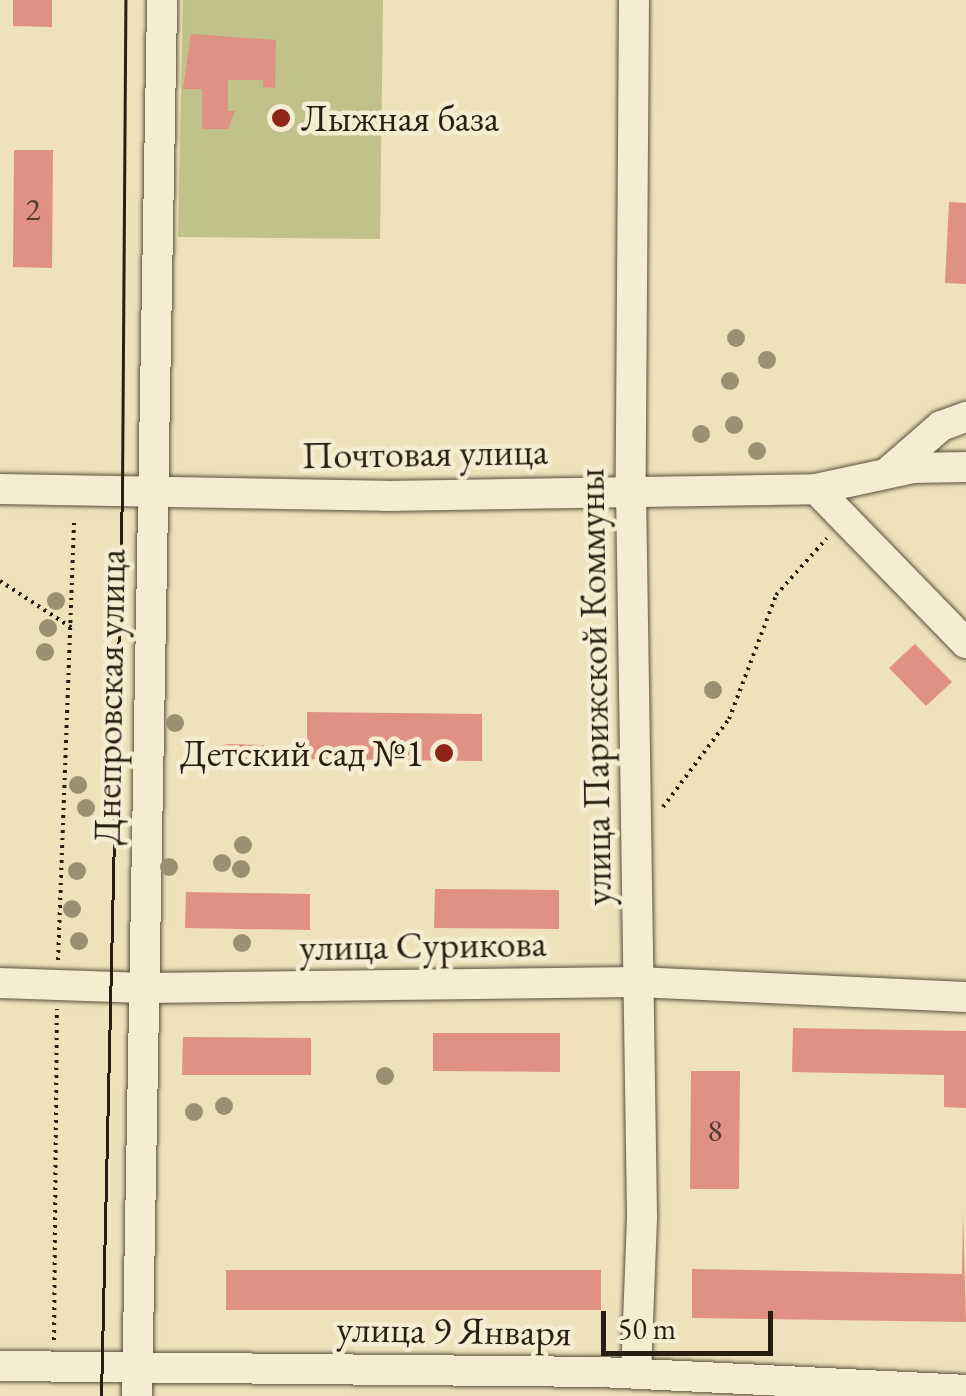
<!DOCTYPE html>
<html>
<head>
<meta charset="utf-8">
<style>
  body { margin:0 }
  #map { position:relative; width:966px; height:1396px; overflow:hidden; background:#efe2ba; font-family:"EB Garamond",serif }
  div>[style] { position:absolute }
  .green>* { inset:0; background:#c1c18b }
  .building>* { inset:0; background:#df9183 }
  .path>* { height:4px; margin-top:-2px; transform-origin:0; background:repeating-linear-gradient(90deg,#2a1e12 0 2.5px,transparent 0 7.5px) }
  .roads { filter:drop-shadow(0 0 2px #5b4f3c) drop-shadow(0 0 2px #5b4f3c) }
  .minor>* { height:30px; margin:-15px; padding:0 15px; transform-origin:15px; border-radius:15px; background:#f5ecd2 }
  .tram>* { height:2.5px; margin:-1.25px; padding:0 1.25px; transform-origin:1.25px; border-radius:1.25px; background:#2a1e12 }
  .trees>* { width:18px; height:18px; margin:-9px; border-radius:50%; background:#9b9171 }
  .dots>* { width:28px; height:28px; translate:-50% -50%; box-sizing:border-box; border:5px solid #f5ecd2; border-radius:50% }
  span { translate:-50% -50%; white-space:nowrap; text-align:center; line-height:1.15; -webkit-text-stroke:9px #f5ecd2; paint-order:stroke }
  .number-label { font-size:32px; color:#573b2e }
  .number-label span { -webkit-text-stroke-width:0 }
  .poi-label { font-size:38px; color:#2a1e12 }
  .left { translate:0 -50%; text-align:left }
  .right { translate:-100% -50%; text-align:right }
  .street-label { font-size:38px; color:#2a1e12 }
  .scale { position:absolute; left:601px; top:1311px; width:172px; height:45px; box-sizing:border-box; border:5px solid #2a1e12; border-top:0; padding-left:12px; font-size:30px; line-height:35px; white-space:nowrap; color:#2a1e12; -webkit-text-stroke:8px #f5ecd2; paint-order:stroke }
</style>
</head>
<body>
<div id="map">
  <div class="green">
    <div style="clip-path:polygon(183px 0,383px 0,380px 239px,178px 237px)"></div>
  </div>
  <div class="building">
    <div style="clip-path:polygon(13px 0,52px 0,52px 27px,13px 26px)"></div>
    <div style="clip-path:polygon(191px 34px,276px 40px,275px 88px,263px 87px,263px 80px,228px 80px,228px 111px,235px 111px,228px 129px,202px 129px,202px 89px,183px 89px)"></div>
    <div style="clip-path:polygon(14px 150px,53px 150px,52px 268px,13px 267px)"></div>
    <div style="clip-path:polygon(949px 202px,966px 203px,966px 284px,945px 283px)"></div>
    <div style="clip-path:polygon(915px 644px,952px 682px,926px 706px,889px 668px)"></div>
    <div style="clip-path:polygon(307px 712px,482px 714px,482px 761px,307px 759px)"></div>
    <div style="clip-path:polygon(229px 744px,264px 745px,263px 768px,211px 766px,212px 748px)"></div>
    <div style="clip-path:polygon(435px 889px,559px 890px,559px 929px,434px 928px)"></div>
    <div style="clip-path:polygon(186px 892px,310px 894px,310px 930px,185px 928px)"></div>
    <div style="clip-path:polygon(793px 1028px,966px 1031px,966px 1108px,944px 1107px,944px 1075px,792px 1072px)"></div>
    <div style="clip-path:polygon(433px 1033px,560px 1033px,560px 1072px,433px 1071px)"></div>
    <div style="clip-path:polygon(183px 1037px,311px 1038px,311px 1075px,182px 1075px)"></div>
    <div style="clip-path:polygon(691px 1071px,740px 1071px,739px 1189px,690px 1189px)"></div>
    <div style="clip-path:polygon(963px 1211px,966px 1322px,692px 1318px,692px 1269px,962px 1274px)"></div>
    <div style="clip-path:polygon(226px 1270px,601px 1270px,601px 1310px,226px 1310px)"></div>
  </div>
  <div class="path">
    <div style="left:0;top:581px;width:86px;rotate:33.1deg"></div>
    <div style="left:663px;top:807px;width:110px;rotate:-53.1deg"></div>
    <div style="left:729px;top:719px;width:133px;rotate:-69.2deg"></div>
    <div style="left:776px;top:595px;width:76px;rotate:-48.2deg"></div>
    <div style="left:58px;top:960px;width:440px;rotate:-87.9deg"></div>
    <div style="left:54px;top:1340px;width:331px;rotate:-89.5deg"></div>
  </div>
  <div class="roads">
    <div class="minor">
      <div style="left:634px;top:0;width:490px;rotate:90.4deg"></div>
      <div style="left:631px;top:490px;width:728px;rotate:89.13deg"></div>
      <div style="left:642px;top:1218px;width:155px;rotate:92.2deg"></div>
      <div style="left:888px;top:472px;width:70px;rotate:-41deg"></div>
      <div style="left:941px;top:426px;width:27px;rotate:-20deg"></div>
      <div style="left:0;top:489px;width:385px;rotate:1deg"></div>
      <div style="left:385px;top:496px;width:431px;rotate:-0.9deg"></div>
      <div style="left:816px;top:489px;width:215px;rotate:45.8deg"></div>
      <div style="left:816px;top:489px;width:99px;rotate:-12.2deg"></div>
      <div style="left:913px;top:468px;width:53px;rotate:-1.1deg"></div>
      <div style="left:0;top:983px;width:145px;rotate:2deg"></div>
      <div style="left:145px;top:988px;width:492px;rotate:-0.7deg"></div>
      <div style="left:637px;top:982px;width:329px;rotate:2.6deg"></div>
      <div style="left:0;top:1366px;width:600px;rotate:0.57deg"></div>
      <div style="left:600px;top:1372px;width:366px;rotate:2.8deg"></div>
      <div style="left:137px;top:1396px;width:1396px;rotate:-88.97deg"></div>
    </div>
  </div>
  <div class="tram">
    <div style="left:101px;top:1396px;width:905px;rotate:-88.67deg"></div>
    <div style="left:122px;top:491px;width:491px;rotate:-89.6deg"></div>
  </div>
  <div class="trees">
    <div style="left:736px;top:338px"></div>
    <div style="left:767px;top:360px"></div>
    <div style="left:730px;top:381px"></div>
    <div style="left:734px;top:425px"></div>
    <div style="left:701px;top:434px"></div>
    <div style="left:757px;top:451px"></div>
    <div style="left:56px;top:601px"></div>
    <div style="left:48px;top:628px"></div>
    <div style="left:45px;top:652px"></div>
    <div style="left:713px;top:690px"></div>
    <div style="left:175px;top:723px"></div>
    <div style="left:78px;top:785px"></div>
    <div style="left:86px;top:808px"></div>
    <div style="left:243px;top:845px"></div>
    <div style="left:222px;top:863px"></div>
    <div style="left:169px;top:867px"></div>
    <div style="left:241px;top:869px"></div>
    <div style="left:77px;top:871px"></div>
    <div style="left:72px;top:909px"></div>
    <div style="left:79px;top:941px"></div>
    <div style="left:242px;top:943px"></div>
    <div style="left:385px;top:1076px"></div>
    <div style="left:224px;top:1106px"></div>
    <div style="left:194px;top:1112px"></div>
  </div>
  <div class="dots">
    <div style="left:281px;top:118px;background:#8f2418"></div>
    <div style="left:444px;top:753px;background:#8f2418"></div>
  </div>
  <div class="number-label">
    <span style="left:33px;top:209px">2</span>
    <span style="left:715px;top:1130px">8</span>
  </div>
  <div class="poi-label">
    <span class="left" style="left:301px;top:118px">Лыжная база</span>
    <span class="right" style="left:424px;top:753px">Детский сад №1</span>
  </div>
  <div class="street-label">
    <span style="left:425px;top:453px;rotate:-1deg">Почтовая улица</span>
    <span style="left:594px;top:687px;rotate:-91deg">улица Парижской Коммуны</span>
    <span style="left:109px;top:697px;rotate:-89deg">Днепровская улица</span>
    <span style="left:423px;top:945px;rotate:-1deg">улица Сурикова</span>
    <span style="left:454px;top:1330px;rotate:1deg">улица 9 Января</span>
  </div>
  <div class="scale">50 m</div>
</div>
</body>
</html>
